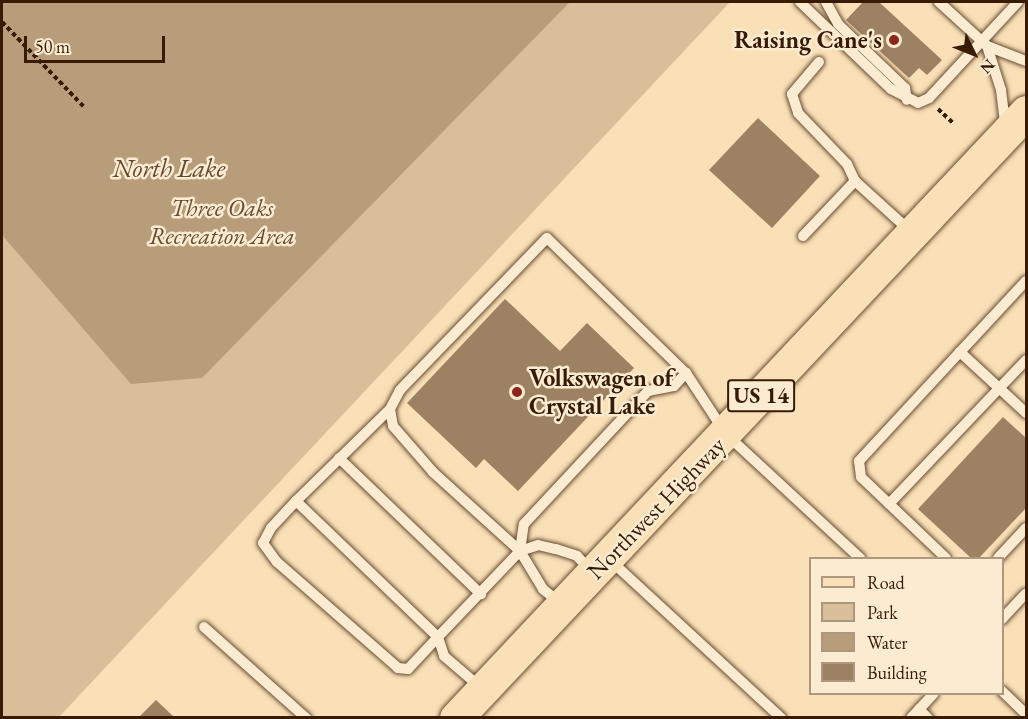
<!DOCTYPE html>
<html>
<head>
<meta charset="utf-8">
<style>
  body { margin:0 }
  #map { position:relative; width:1028px; height:719px; overflow:hidden; background:#f9e0b7; font-family:"EB Garamond",serif }
  div>[style] { position:absolute }
  .green>* { inset:0; background:#d8bf99 }
  .water>* { inset:0; background:#b79d7a }
  .building>* { inset:0; background:#9c8162 }
  .path>* { height:4px; margin-top:-2px; transform-origin:0; background:repeating-linear-gradient(90deg,#371b05 0 4.5px,transparent 0 7.5px) }
  .roads { filter:drop-shadow(0 0 2px #684c32) drop-shadow(0 0 2px #684c32) }
  .service>* { height:10px; margin:-5px; padding:0 5px; transform-origin:5px; border-radius:5px; background:#fbebd0 }
  .primary>* { height:33px; margin:-16.5px; padding:0 16.5px; transform-origin:16.5px; border-radius:16.5px; background:#f9e0b7 }
  .dots>* { width:16px; height:16px; translate:-50% -50%; box-sizing:border-box; border:3px solid #fbebd0; border-radius:50% }
  span { translate:-50% -50%; white-space:nowrap; text-align:center; line-height:1.15; -webkit-text-stroke:5px #fbebd0; paint-order:stroke }
  .shield-label span { padding:2px 4px; background:#fbebd0; border:2px solid; border-radius:4px; -webkit-text-stroke-width:0 }
  .shield-label { font-size:22px; color:#371b05; font-weight:700 }
  .poi-label { font-size:24px; color:#371b05; font-weight:700 }
  .right { translate:-100% -50%; text-align:right }
  .left { translate:0 -50%; text-align:left }
  .park-label { font-size:24px; color:#674c31; font-style:italic }
  .street-label { font-size:24px; color:#371b05 }
  .water-label { font-size:26px; color:#64482e; font-style:italic }
  .frame { position:absolute; inset:0; border:3px solid #371b05; pointer-events:none }
  .legend { position:absolute; left:809px; top:557px; width:195px; height:138px; box-sizing:border-box; background:#fbebd0; border:2px solid #ad987f; margin:0; padding:8px 10px; list-style:none; font-size:18px; color:#371b05 }
  .legend li { display:flex; align-items:center; gap:12px; height:30px }
  .legend b { width:30px; border:2px solid #ad987f }
  .north { position:absolute; left:944px; top:24px; width:60px; height:60px; -webkit-text-stroke:4px #fbebd0; paint-order:stroke; rotate:133deg; font-size:16px; font-weight:700; line-height:24px; text-align:center; color:#371b05 }
  .north::after { content:''; display:block; margin:auto; width:21px; height:27px; background:#371b05; clip-path:polygon(50% 0,100% 100%,50% 72%,0 100%) }
  .scale { position:absolute; left:24px; top:36px; width:141px; height:27px; box-sizing:border-box; border:3px solid #371b05; border-top:0; padding-left:8px; font-size:18px; line-height:21px; white-space:nowrap; color:#371b05; -webkit-text-stroke:4px #fbebd0; paint-order:stroke }
</style>
</head>
<body>
<div id="map">
  <div class="green">
    <div style="clip-path:polygon(2px 2px,730px 2px,58px 718px,2px 717px)"></div>
  </div>
  <div class="water">
    <div style="clip-path:polygon(2px 2px,570px 2px,202px 378px,131px 384px,2px 235px)"></div>
  </div>
  <div class="building">
    <div style="clip-path:polygon(863px 2px,879px 2px,942px 60px,927px 75px,919px 68px,909px 78px,846px 20px)"></div>
    <div style="clip-path:polygon(758px 118px,820px 176px,772px 228px,709px 170px)"></div>
    <div style="clip-path:polygon(505px 299px,560px 351px,587px 323px,634px 368px,518px 491px,484px 459px,476px 468px,407px 403px)"></div>
    <div style="clip-path:polygon(1003px 417px,1026px 438px,1026px 508px,979px 558px,971px 558px,918px 509px)"></div>
    <div style="clip-path:polygon(156px 700px,174px 717px,139px 717px)"></div>
  </div>
  <div class="path">
    <div style="left:2px;top:22px;width:118px;rotate:46deg"></div>
    <div style="left:938px;top:109px;width:21px;rotate:43deg"></div>
  </div>
  <div class="roads">
    <div class="service">
      <div style="left:800px;top:2px;width:126px;rotate:43.7deg"></div>
      <div style="left:891px;top:89px;width:30px;rotate:27deg"></div>
      <div style="left:918px;top:103px;width:12px;rotate:-24deg"></div>
      <div style="left:929px;top:98px;width:131px;rotate:-47.2deg"></div>
      <div style="left:826px;top:2px;width:25px;rotate:61deg"></div>
      <div style="left:838px;top:24px;width:93px;rotate:43.7deg"></div>
      <div style="left:905px;top:88px;width:12px;rotate:81deg"></div>
      <div style="left:939px;top:2px;width:65px;rotate:42.5deg"></div>
      <div style="left:987px;top:46px;width:42px;rotate:21deg"></div>
      <div style="left:987px;top:46px;width:46px;rotate:72.3deg"></div>
      <div style="left:1001px;top:90px;width:34px;rotate:83deg"></div>
      <div style="left:819px;top:62px;width:42px;rotate:130.2deg"></div>
      <div style="left:792px;top:94px;width:20px;rotate:72deg"></div>
      <div style="left:798px;top:113px;width:71px;rotate:46.1deg"></div>
      <div style="left:847px;top:164px;width:19px;rotate:65deg"></div>
      <div style="left:855px;top:181px;width:74px;rotate:42.3deg"></div>
      <div style="left:803px;top:236px;width:76px;rotate:-46.6deg"></div>
      <div style="left:960px;top:352px;width:97px;rotate:-47.1deg"></div>
      <div style="left:390px;top:409px;width:132px;rotate:135.6deg"></div>
      <div style="left:296px;top:501px;width:37px;rotate:133deg"></div>
      <div style="left:271px;top:528px;width:17px;rotate:118deg"></div>
      <div style="left:263px;top:543px;width:24px;rotate:54deg"></div>
      <div style="left:277px;top:562px;width:161px;rotate:41.2deg"></div>
      <div style="left:398px;top:668px;width:10px;rotate:6deg"></div>
      <div style="left:408px;top:669px;width:44px;rotate:-46.8deg"></div>
      <div style="left:438px;top:637px;width:20px;rotate:72deg"></div>
      <div style="left:444px;top:656px;width:48px;rotate:40.7deg"></div>
      <div style="left:339px;top:458px;width:197px;rotate:43.8deg"></div>
      <div style="left:296px;top:501px;width:197px;rotate:43.8deg"></div>
      <div style="left:438px;top:637px;width:119px;rotate:-46.4deg"></div>
      <div style="left:520px;top:551px;width:19px;rotate:-18deg"></div>
      <div style="left:538px;top:545px;width:18px;rotate:13deg"></div>
      <div style="left:556px;top:549px;width:22px;rotate:18deg"></div>
      <div style="left:577px;top:556px;width:21px;rotate:47deg"></div>
      <div style="left:889px;top:504px;width:199px;rotate:-46.4deg"></div>
      <div style="left:520px;top:551px;width:27px;rotate:-82deg"></div>
      <div style="left:524px;top:524px;width:182px;rotate:-47deg"></div>
      <div style="left:648px;top:391px;width:26px;rotate:-11deg"></div>
      <div style="left:674px;top:386px;width:18px;rotate:-47deg"></div>
      <div style="left:946px;top:558px;width:117px;rotate:-136.4deg"></div>
      <div style="left:861px;top:477px;width:16px;rotate:-97deg"></div>
      <div style="left:859px;top:461px;width:149px;rotate:-47.2deg"></div>
      <div style="left:960px;top:352px;width:90px;rotate:42.7deg"></div>
      <div style="left:998px;top:558px;width:41px;rotate:-47deg"></div>
      <div style="left:610px;top:560px;width:233px;rotate:42.7deg"></div>
      <div style="left:560px;top:603px;width:22px;rotate:-141deg"></div>
      <div style="left:543px;top:589px;width:44px;rotate:-121.2deg"></div>
      <div style="left:520px;top:551px;width:118px;rotate:-137.8deg"></div>
      <div style="left:433px;top:472px;width:61px;rotate:-131deg"></div>
      <div style="left:393px;top:426px;width:17px;rotate:-100deg"></div>
      <div style="left:390px;top:409px;width:21px;rotate:-62deg"></div>
      <div style="left:400px;top:390px;width:211px;rotate:-46deg"></div>
      <div style="left:547px;top:238px;width:194px;rotate:44.2deg"></div>
      <div style="left:686px;top:373px;width:73px;rotate:56.7deg"></div>
      <div style="left:726px;top:434px;width:183px;rotate:42.8deg"></div>
      <div style="left:1002px;top:619px;width:35px;rotate:-47deg"></div>
      <div style="left:204px;top:627px;width:137px;rotate:41.7deg"></div>
      <div style="left:1002px;top:691px;width:33px;rotate:44deg"></div>
      <div style="left:919px;top:709px;width:13px;rotate:45deg"></div>
      <div style="left:911px;top:718px;width:33px;rotate:-47deg"></div>
    </div>
    <div class="primary">
      <div style="left:456px;top:718px;width:832px;rotate:-46.75deg"></div>
    </div>
  </div>
  <div class="dots">
    <div style="left:894px;top:40px;background:#8f2418"></div>
    <div style="left:517px;top:392px;background:#8f2418"></div>
  </div>
  <div class="shield-label">
    <span style="left:761px;top:396px">US 14</span>
  </div>
  <div class="poi-label">
    <span class="right" style="left:882px;top:40px">Raising Cane's</span>
    <span class="left" style="left:529px;top:392px">Volkswagen of<br>Crystal Lake</span>
  </div>
  <div class="park-label">
    <span style="left:222px;top:222px">Three Oaks<br>Recreation Area</span>
  </div>
  <div class="street-label">
    <span style="left:656px;top:508px;rotate:-46deg">Northwest Highway</span>
  </div>
  <div class="water-label">
    <span style="left:169px;top:169px">North Lake</span>
  </div>
  <div class="frame"></div>
  <ul class="legend">
  <li><b style="height:8px;background:#f9e0b7"></b>Road</li>
  <li><b style="height:16px;background:#d8bf99"></b>Park</li>
  <li><b style="height:16px;background:#b79d7a"></b>Water</li>
  <li><b style="height:16px;background:#9c8162"></b>Building</li>
  </ul>
  <div class="north">N</div>
  <div class="scale">50 m</div>
</div>
</body>
</html>
